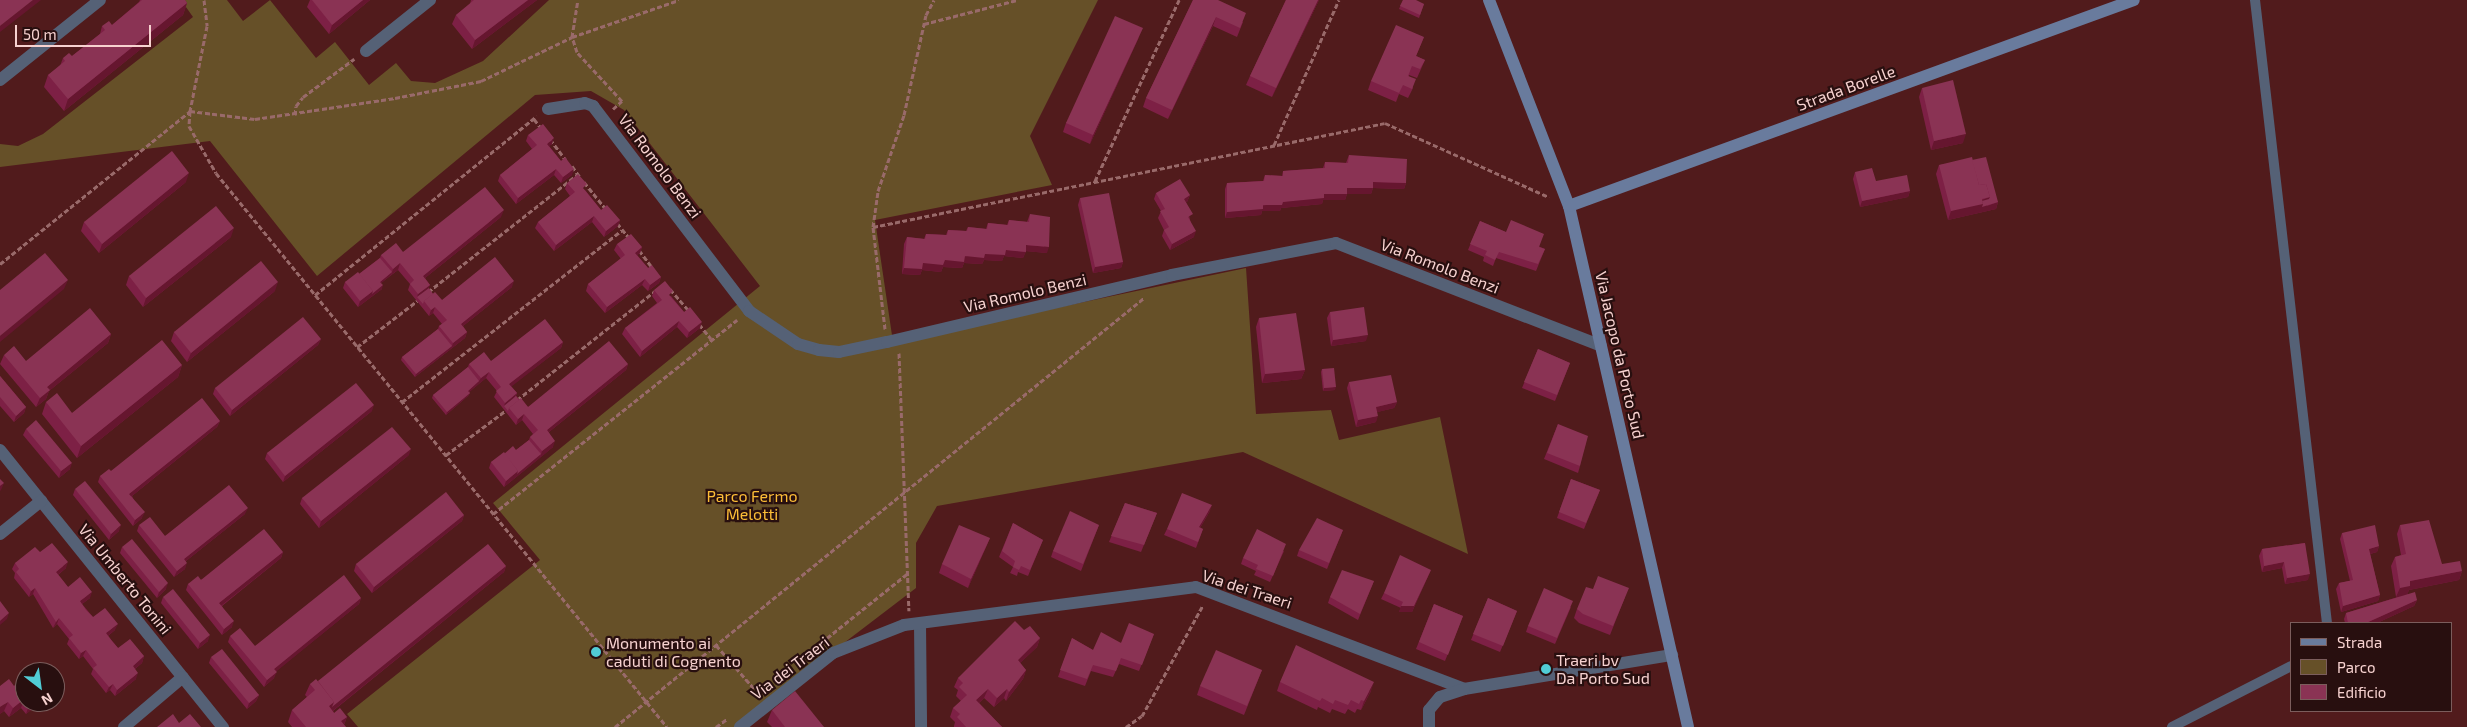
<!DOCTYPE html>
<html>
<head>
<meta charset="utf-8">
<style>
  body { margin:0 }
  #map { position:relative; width:2467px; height:727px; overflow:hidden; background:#511b1c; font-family:"Exo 2",sans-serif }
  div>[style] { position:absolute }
  .green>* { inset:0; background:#665028 }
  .path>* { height:3px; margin-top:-1.5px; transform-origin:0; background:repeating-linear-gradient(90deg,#996a6a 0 5px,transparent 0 7.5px) }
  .lane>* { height:10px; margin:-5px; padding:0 5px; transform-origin:5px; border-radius:5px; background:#556176 }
  .street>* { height:12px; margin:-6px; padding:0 6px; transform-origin:6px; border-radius:6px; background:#556176 }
  .secondary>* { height:12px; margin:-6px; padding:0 6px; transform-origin:6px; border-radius:6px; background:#697b9d }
  .wall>* { inset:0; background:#7d2045 }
  .shaded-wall>* { inset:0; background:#66162f }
  .building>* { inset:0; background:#8a3354 }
  .dots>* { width:14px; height:14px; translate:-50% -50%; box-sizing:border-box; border:2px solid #280f0f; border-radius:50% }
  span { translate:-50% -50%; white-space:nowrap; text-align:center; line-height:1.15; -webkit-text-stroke:4.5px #280f0f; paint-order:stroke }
  .street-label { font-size:16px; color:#f7d2d0 }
  .park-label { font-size:16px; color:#fcbd37 }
  .poi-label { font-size:16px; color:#f7d2d0 }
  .left { translate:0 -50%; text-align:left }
  .legend { position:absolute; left:2290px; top:622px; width:162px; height:90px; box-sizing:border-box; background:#280f0f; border:1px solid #7b5d5c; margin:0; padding:6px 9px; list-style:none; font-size:15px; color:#f7d2d0 }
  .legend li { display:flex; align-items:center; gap:10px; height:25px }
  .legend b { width:25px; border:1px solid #7b5d5c }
  .north { position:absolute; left:15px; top:662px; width:50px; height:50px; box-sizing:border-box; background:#280f0f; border:1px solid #7b5d5c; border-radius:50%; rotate:150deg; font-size:14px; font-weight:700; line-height:20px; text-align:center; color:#f7d2d0 }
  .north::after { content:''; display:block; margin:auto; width:18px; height:22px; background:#51ccd5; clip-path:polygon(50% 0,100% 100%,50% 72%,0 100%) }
  .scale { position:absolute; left:15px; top:25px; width:136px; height:22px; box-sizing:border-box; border:2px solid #f7d2d0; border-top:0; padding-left:6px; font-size:15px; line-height:18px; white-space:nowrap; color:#f7d2d0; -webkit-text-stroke:4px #280f0f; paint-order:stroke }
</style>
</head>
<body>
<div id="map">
  <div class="green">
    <div style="clip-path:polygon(181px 0,227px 0,243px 21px,270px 0,316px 58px,335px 42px,369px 85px,396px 63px,411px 81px,435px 83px,483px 61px,549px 0,1098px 0,1030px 136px,1052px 185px,875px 220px,893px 342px,1246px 268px,1256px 414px,1331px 410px,1339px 440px,1440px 417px,1468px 554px,1243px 452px,937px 506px,916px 543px,916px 588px,734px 727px,358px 727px,347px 714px,540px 560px,493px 503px,760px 286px,624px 110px,591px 91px,535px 95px,317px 276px,210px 141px,0 167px,0 144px,18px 146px,43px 134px,193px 17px)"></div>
  </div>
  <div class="path">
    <div style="left:204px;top:0;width:26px;rotate:83deg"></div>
    <div style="left:207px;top:26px;width:87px;rotate:101.3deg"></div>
    <div style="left:190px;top:111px;width:65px;rotate:7deg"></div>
    <div style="left:255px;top:119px;width:142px;rotate:-8.5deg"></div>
    <div style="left:395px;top:98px;width:88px;rotate:-11.2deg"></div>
    <div style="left:481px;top:81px;width:101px;rotate:-25.8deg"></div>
    <div style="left:572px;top:37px;width:37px;rotate:-81deg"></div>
    <div style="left:924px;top:24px;width:96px;rotate:-14.5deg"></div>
    <div style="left:613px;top:109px;width:12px;rotate:-42deg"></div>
    <div style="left:622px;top:101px;width:67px;rotate:-132.6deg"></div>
    <div style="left:577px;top:52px;width:16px;rotate:-108deg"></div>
    <div style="left:572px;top:37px;width:113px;rotate:-19.1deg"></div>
    <div style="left:295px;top:115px;width:9px;rotate:-84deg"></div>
    <div style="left:296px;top:106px;width:11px;rotate:-52deg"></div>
    <div style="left:303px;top:97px;width:64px;rotate:-36.7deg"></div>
    <div style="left:534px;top:119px;width:11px;rotate:52deg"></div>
    <div style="left:550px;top:139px;width:26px;rotate:53deg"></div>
    <div style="left:1274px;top:145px;width:159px;rotate:-65.9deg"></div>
    <div style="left:572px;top:166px;width:14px;rotate:54deg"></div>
    <div style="left:1095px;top:181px;width:200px;rotate:-65.1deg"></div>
    <div style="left:584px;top:182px;width:36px;rotate:51deg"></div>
    <div style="left:617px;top:223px;width:19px;rotate:51deg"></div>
    <div style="left:873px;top:227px;width:36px;rotate:-82deg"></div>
    <div style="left:878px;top:191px;width:80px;rotate:-71.1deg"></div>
    <div style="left:904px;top:115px;width:102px;rotate:-77.6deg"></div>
    <div style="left:926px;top:15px;width:17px;rotate:-62deg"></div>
    <div style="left:639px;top:250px;width:21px;rotate:53deg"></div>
    <div style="left:0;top:264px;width:244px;rotate:-38.8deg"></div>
    <div style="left:190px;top:111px;width:15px;rotate:94deg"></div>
    <div style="left:189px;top:126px;width:54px;rotate:60.1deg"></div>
    <div style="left:216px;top:173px;width:714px;rotate:50.85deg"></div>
    <div style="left:670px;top:289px;width:29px;rotate:49deg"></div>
    <div style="left:428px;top:292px;width:191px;rotate:-38.2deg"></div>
    <div style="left:315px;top:295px;width:285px;rotate:-38.9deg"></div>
    <div style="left:699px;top:324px;width:19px;rotate:51deg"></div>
    <div style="left:885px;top:329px;width:103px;rotate:-96.7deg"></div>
    <div style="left:873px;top:227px;width:522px;rotate:-11.48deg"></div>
    <div style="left:1385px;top:123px;width:180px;rotate:24.3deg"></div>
    <div style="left:357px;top:347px;width:76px;rotate:-37.5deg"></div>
    <div style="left:899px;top:353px;width:258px;rotate:87.8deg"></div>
    <div style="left:517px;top:400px;width:176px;rotate:-38.3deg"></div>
    <div style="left:402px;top:402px;width:279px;rotate:-38deg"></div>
    <div style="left:446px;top:455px;width:74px;rotate:-36.7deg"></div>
    <div style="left:493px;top:514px;width:312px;rotate:-38.5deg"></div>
    <div style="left:827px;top:638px;width:104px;rotate:-38.7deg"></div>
    <div style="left:716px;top:645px;width:64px;rotate:48.8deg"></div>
    <div style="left:615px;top:727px;width:682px;rotate:-39.05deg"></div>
    <div style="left:716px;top:727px;width:14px;rotate:-36deg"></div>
    <div style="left:1126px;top:727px;width:19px;rotate:-35deg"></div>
    <div style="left:1142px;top:716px;width:127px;rotate:-61.2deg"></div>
  </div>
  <div class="lane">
    <div style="left:2255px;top:0;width:627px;rotate:83.41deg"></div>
    <div style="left:2172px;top:727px;width:134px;rotate:-27.1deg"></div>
  </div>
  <div class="street">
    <div style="left:366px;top:51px;width:82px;rotate:-38.6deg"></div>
    <div style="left:0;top:80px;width:128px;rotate:-38.7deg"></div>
    <div style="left:548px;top:109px;width:37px;rotate:-9deg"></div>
    <div style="left:585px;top:103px;width:9px;rotate:21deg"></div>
    <div style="left:593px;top:106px;width:258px;rotate:52.7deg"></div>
    <div style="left:749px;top:311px;width:59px;rotate:34deg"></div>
    <div style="left:798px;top:344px;width:22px;rotate:16deg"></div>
    <div style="left:819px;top:350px;width:20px;rotate:6deg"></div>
    <div style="left:839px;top:352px;width:49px;rotate:-11.8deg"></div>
    <div style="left:887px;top:342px;width:293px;rotate:-13.2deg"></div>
    <div style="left:1172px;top:275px;width:167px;rotate:-11deg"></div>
    <div style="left:1336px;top:243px;width:284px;rotate:21.2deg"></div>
    <div style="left:0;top:450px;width:356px;rotate:51.2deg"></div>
    <div style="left:0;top:534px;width:53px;rotate:-38.8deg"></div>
    <div style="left:920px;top:624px;width:103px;rotate:89.4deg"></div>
    <div style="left:124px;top:727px;width:77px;rotate:-40.3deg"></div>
    <div style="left:740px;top:727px;width:119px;rotate:-38.5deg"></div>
    <div style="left:833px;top:653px;width:76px;rotate:-21.5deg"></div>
    <div style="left:904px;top:625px;width:294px;rotate:-7.4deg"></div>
    <div style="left:1196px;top:587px;width:287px;rotate:20.8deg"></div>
    <div style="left:1464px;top:689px;width:211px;rotate:-9.3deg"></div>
    <div style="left:1429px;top:727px;width:17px;rotate:-90deg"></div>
    <div style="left:1429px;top:710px;width:17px;rotate:-50deg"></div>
    <div style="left:1440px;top:697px;width:25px;rotate:-18deg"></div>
  </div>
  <div class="secondary">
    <div style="left:1489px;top:0;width:221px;rotate:68.8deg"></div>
    <div style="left:1569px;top:206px;width:534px;rotate:77.13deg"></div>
    <div style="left:1569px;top:206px;width:601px;rotate:-20.03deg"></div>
  </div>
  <div class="wall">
    <div style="clip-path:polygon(140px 0,185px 0,187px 3px,183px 15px,64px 111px,44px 87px,48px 75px,60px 66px,63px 58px,72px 56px,100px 34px,102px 26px,112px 25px,139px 2px)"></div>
    <div style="clip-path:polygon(310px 0,370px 0,329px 34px,307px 7px)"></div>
    <div style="clip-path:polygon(471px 0,537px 0,472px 49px,452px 24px,456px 15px,470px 4px)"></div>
    <div style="clip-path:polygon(1193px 0,1243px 22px,1237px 37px,1213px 26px,1168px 119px,1143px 107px,1146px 98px)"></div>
    <div style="clip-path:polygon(1286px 0,1319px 0,1272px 97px,1246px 85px,1250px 76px)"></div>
    <div style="clip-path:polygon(1403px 0,1424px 4px,1419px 18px,1399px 9px)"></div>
    <div style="clip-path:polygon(1139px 37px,1090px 144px,1063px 132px,1066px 123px)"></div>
    <div style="clip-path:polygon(1424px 37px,1416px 56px,1425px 60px,1417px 78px,1409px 75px,1409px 76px,1413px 88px,1408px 98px,1399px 94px,1396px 102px,1368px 90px,1371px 81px)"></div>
    <div style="clip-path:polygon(1922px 88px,1963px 143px,1931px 150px,1919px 97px)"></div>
    <div style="clip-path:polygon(528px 135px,552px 144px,549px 146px,572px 175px,561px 183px,554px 175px,516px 204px,498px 181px,500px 175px,532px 149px,526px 141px)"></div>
    <div style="clip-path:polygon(1349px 155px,1406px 183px,1404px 189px,1373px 188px,1371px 194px,1347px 194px,1345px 200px,1323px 200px,1322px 204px,1281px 208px,1280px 211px,1262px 211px,1261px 215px,1225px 218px,1225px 189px,1227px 183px,1263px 181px,1265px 175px,1282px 176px,1283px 171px,1323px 168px,1325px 162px,1346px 163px)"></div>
    <div style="clip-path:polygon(1972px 160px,1998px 202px,1996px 209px,1948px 220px,1936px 174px,1939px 165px)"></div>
    <div style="clip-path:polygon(1855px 172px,1876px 181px,1910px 191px,1908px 197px,1860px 207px,1853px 179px)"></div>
    <div style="clip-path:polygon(186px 182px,99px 253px,81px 231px,84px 222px)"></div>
    <div style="clip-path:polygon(567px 183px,585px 190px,601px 210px,620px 220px,618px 226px,604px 237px,592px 222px,554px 251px,535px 228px,538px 222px,570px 196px,565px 189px)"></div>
    <div style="clip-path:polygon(1156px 193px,1190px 195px,1187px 202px,1186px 202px,1194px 237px,1170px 250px,1162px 236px,1164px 230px,1158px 218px,1161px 211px,1154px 199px)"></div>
    <div style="clip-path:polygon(1080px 198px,1123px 262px,1121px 268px,1093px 273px,1078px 205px)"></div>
    <div style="clip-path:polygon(1030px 214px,1047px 253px,1026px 251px,1023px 258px,1004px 256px,1002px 261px,984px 260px,982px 264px,964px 263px,962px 268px,943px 267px,941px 272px,922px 270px,920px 275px,902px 274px,904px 244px,907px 237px,924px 239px,926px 234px,946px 235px,948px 230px,966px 231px,968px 227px,986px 229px,988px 223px,1007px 225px,1009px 220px,1027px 222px)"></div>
    <div style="clip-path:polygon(501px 217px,425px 278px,430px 285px,428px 288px,433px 294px,442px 300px,512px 287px,463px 326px,467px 332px,465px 338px,415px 377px,401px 360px,402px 357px,438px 329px,439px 326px,442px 324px,433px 313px,429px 316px,408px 290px,410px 284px,398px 270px,381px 283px,382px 289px,358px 307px,343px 288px,345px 282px,359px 274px,380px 258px,381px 255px,403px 252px)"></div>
    <div style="clip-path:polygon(1480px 221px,1545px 249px,1536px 271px,1496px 258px,1493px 266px,1483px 261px,1484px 257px,1468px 250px)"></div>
    <div style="clip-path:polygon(231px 237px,143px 307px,126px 285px,129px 276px)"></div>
    <div style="clip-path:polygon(617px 244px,642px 247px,640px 253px,637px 255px,648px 268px,661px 277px,659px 283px,648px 291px,642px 285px,605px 313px,586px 291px,588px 284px,621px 259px,614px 250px)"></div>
    <div style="clip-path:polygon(654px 290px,671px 296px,684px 312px,700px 328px,687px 338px,677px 327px,640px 357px,622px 334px,625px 328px,657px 303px,652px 296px)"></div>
    <div style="clip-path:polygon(275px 291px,187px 362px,171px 341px,174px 332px)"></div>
    <div style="clip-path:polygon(1330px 312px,1366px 341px,1331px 346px,1327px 318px)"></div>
    <div style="clip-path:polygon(1259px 318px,1305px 370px,1301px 379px,1262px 383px,1256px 327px)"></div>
    <div style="clip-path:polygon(111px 334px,108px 343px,49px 391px,46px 399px,36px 407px,0 364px,4px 355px,26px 361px)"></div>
    <div style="clip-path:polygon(321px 339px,318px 345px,230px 416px,213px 394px,215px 388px)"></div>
    <div style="clip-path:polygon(563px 342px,561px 348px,511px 386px,517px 393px,516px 396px,528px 407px,628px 364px,626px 370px,549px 432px,553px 447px,504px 487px,489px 468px,491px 462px,504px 454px,516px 450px,529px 440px,530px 437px,533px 434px,522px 420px,516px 425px,494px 397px,497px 391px,486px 378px,469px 392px,470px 393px,468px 396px,446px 415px,432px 398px,433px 395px,468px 367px,469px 364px,491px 361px)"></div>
    <div style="clip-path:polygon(1538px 349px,1570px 363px,1555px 401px,1522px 388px)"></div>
    <div style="clip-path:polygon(182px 365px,178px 377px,77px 458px,42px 414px,46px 402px,72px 413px)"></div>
    <div style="clip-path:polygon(1322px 369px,1335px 390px,1323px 391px,1321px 372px)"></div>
    <div style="clip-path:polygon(0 376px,26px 407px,24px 413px,14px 422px,0 406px)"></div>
    <div style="clip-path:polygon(1349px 382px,1397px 402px,1394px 408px,1377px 412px,1376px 422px,1356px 427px,1347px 388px)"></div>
    <div style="clip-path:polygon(372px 411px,283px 482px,265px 459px,267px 453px)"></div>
    <div style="clip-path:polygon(220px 421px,217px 427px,132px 496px,142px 518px,133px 526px,98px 482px,100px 476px)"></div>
    <div style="clip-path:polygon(1558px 424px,1580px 466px,1578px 473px,1544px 459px)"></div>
    <div style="clip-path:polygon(26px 429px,70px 469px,59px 478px,23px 435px)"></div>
    <div style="clip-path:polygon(409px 455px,319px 528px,300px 504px,302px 498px)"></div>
    <div style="clip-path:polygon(1571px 479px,1600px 490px,1584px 529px,1557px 518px)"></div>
    <div style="clip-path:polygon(75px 489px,119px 531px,109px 540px,73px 495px)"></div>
    <div style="clip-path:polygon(1125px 503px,1157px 513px,1141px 552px,1109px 542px)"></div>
    <div style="clip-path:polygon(1210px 511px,1200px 528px,1203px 529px,1196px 548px,1164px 535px,1167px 529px)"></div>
    <div style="clip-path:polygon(245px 514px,186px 561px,185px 569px,174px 577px,137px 531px,139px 525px,165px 536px)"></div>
    <div style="clip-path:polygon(464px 515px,462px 521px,372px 593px,354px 571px,356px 564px)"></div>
    <div style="clip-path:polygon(1013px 523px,1043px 540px,1028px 576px,1018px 572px,1017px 576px,1010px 573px,1013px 567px,999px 557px)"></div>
    <div style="clip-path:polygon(1099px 525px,1081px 571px,1051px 557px,1053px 551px)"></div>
    <div style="clip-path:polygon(2400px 525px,2442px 564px,2462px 571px,2459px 580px,2409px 590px,2407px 594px,2417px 600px,2414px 606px,2377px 623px,2345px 623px,2344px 619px,2346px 613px,2401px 596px,2396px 597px,2391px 566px,2395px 557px,2401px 555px,2397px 534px)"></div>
    <div style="clip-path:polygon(1343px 530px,1327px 569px,1297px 556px,1299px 550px)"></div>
    <div style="clip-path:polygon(2342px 533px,2379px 546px,2377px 552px,2370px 554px,2380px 595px,2378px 601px,2341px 612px,2336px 589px,2339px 583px,2350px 581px,2340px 539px)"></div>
    <div style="clip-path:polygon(990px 538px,968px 588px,939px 573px,942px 564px)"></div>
    <div style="clip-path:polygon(2305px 543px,2308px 580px,2285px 584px,2282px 568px,2262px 572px,2259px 556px,2262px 549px)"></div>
    <div style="clip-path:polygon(122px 547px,166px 589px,157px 598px,120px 553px)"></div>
    <div style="clip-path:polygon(1284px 551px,1270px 582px,1254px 575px,1256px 571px,1241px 564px,1243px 558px)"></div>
    <div style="clip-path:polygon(40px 552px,66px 568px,58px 575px,68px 587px,90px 598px,82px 604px,93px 617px,115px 630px,108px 636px,118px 648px,144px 656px,142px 663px,135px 669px,136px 679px,115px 696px,110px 690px,106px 693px,91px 674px,93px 669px,83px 656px,79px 659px,67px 644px,69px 639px,57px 624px,53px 628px,33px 594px,29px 597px,14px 578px,15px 573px,12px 569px,15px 563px)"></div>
    <div style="clip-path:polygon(283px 552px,281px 558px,222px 606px,232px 627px,222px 635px,186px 590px,188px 584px)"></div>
    <div style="clip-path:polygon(506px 566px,504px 572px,333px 711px,334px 713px,347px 717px,344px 725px,346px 727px,292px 727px,288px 722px,292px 710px,307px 697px,305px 695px,310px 684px,318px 681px)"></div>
    <div style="clip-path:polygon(1428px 576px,1412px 612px,1399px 612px,1401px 608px,1381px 599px,1384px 593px)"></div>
    <div style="clip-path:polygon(1374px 581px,1358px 620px,1328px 603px,1330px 597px)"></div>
    <div style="clip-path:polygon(163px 597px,208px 641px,198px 649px,161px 603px)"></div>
    <div style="clip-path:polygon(1625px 597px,1610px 635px,1579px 623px,1574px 618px,1577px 609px)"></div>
    <div style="clip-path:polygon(361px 598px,359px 604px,276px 671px,274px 678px,264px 687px,228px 642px,230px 636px,255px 646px)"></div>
    <div style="clip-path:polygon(1488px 598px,1517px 611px,1500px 652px,1471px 640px)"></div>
    <div style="clip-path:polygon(1434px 604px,1463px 616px,1445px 661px,1416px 649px)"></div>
    <div style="clip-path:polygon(1571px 607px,1555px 644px,1526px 632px,1528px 626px)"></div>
    <div style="clip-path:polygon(1024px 630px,1040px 638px,1037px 647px,1020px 663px,1026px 670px,1023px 679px,1006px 701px,1004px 698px,994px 707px,984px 698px,979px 703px,1002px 727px,954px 727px,954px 726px,955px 722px,950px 717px,953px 708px,961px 701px,956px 696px,958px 690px,954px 687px,958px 678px)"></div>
    <div style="clip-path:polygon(1154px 634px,1139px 671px,1119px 664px,1113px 677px,1091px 671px,1085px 686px,1058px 677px,1072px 638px,1093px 650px)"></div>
    <div style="clip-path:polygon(211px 657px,259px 695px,256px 701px,247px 709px,209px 663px)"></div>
    <div style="clip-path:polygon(1262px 670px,1244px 715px,1197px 695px,1200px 686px)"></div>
    <div style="clip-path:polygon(25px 677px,25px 702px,41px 702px,26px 714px,21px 708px,9px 717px,4px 711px,0 714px,14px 686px)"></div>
    <div style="clip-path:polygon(1280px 682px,1371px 691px,1361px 710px,1357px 709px,1355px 713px,1348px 709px,1345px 714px,1332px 709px,1330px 713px,1318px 707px,1317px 710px,1277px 691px)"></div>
    <div style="clip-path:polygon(45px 702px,53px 702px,48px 706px)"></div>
    <div style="clip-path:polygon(772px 710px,824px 727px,772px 727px,767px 722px)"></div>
  </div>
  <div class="shaded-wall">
    <div style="clip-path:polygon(33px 0,41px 0,0 32px,0 26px)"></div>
    <div style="clip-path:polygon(363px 0,370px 0,329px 34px,332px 25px)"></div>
    <div style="clip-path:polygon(528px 0,537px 0,472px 49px,475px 40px)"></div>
    <div style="clip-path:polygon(1318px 0,1319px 0,1272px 97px,1276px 88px)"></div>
    <div style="clip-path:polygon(187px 3px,183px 15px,64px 111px,68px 99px)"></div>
    <div style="clip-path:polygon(1216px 17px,1213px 26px,1168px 119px,1172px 110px)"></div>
    <div style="clip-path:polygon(1143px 28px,1139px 37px,1090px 144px,1093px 135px)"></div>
    <div style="clip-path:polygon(1966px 134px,1963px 143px,1931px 150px,1934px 141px)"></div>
    <div style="clip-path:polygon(554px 138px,552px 144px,545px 150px,547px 144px)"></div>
    <div style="clip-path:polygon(556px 169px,554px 175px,516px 204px,518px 198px)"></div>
    <div style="clip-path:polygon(574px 169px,572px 175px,561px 183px,563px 177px)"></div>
    <div style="clip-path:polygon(189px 173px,186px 182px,99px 253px,102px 244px)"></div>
    <div style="clip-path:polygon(1373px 182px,1406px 183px,1404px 189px,1373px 188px,1371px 194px,1347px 194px,1345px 200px,1323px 200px,1322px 204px,1281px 208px,1280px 211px,1262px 211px,1261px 215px,1225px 218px,1227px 212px,1283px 202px)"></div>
    <div style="clip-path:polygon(1910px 191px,1908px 197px,1860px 207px,1862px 201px)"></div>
    <div style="clip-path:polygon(1190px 195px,1187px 202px,1182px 205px,1184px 199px)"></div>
    <div style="clip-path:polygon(1990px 197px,1987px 206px,1998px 202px,1996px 209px,1948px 220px,1951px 211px)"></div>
    <div style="clip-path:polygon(504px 210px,501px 217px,420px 282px,423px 276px)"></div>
    <div style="clip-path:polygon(594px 216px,592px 222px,554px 251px,556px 245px)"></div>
    <div style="clip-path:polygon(620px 220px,618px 226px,604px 237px,606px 231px)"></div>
    <div style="clip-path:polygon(234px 228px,231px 237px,143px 307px,146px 298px)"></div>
    <div style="clip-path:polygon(1196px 231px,1194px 237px,1170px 250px,1172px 244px)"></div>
    <div style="clip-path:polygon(1026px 245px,1049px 247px,1047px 253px,1024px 251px)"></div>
    <div style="clip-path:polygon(642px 247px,640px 253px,633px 259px,635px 253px)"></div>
    <div style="clip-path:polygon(1006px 250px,1026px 252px,1023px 258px,1004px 256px,1002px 261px,984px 260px,982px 264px,964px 263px,962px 268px,943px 267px,941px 272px,922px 270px,920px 275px,902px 274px,904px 268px,923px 263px)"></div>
    <div style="clip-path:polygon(1123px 262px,1121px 268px,1093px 273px,1095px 267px)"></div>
    <div style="clip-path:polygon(400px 263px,398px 270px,391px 275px,393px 269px)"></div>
    <div style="clip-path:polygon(392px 272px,391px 275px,379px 285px,380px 282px)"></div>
    <div style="clip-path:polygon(661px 277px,659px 283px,648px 291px,650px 285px)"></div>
    <div style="clip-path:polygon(645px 279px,642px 285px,605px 313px,607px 307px)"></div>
    <div style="clip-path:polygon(68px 280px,64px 289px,0 342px,0 336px)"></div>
    <div style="clip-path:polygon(514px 281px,512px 287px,458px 330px,461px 324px)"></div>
    <div style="clip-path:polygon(278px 282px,275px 291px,187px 362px,191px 353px)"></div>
    <div style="clip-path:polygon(383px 285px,382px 289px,358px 307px,360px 301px,373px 291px)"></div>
    <div style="clip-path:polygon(430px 285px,427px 291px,417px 297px,416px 300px,418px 294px)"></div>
    <div style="clip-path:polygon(435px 307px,433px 313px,429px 316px,431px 310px)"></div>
    <div style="clip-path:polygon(679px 321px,677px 327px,640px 357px,642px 351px)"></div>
    <div style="clip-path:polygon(702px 322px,700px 328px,687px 338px,689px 332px)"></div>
    <div style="clip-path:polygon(467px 332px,465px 338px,415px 377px,416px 374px,452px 346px,453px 343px)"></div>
    <div style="clip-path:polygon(111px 334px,108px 343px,49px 391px,46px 399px,36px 407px,40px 398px,47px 387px)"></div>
    <div style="clip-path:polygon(1368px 335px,1366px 341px,1331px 346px,1333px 340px)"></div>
    <div style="clip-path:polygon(321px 339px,318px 345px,230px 416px,232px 410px)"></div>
    <div style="clip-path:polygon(563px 342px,561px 348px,507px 390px,509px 384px)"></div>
    <div style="clip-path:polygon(628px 364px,626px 370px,544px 436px,547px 430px)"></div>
    <div style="clip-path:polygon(182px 365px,178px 377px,77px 458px,81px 446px)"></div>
    <div style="clip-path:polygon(1305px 370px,1301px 379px,1262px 383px,1265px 374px)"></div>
    <div style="clip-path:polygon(489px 372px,486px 378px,467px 394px,468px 391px,479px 381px,481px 378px)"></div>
    <div style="clip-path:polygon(1336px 387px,1335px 390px,1323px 391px,1324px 388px)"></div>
    <div style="clip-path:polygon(470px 393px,468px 396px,446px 415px,447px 412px)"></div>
    <div style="clip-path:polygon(517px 393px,514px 399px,504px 406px,505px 403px)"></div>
    <div style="clip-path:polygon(1397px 402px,1394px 408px,1374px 413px,1376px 407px)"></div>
    <div style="clip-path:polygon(374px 405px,372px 411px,283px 482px,285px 476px)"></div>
    <div style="clip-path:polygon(26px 407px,24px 413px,14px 422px,16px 416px)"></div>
    <div style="clip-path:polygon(524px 414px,522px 420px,516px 425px,518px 419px)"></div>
    <div style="clip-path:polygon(1378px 416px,1376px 422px,1356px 427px,1358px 420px)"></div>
    <div style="clip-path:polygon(220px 421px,217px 427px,127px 500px,129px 494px)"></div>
    <div style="clip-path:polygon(555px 441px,553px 447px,540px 458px,542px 451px)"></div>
    <div style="clip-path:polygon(411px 449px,409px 455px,319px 528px,321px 521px)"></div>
    <div style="clip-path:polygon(541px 454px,540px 458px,504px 487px,506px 481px,518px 471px)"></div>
    <div style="clip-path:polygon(72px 463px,70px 469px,59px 478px,61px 471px)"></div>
    <div style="clip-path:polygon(4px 483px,1px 490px,0 491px,0 486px)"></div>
    <div style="clip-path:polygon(1212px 505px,1210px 511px,1197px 533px,1199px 527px)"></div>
    <div style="clip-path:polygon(248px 508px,245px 514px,181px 565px,184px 559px)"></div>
    <div style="clip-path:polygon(145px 512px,142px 518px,133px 526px,135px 520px)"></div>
    <div style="clip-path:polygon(464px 515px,462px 521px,372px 593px,374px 587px)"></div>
    <div style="clip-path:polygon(121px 525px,119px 531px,109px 540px,111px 534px)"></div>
    <div style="clip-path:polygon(990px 538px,986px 547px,968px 588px,971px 579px)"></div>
    <div style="clip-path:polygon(2379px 546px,2377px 552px,2366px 555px,2369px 549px)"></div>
    <div style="clip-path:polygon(283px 552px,281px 558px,217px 609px,219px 603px)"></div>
    <div style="clip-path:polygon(68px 562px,66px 568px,54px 578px,56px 572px)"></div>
    <div style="clip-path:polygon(2284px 562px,2282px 568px,2262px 572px,2264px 566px)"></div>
    <div style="clip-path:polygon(187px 563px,185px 569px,174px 577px,177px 571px)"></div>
    <div style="clip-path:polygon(506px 566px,504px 572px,330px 713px,329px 706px,334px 702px)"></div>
    <div style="clip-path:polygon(1431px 570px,1412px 612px,1399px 612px,1401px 606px)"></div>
    <div style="clip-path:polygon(2462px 571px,2459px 580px,2409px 590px,2407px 596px,2396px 597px,2400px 588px,2410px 581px)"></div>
    <div style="clip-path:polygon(2310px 574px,2308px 580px,2285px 584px,2287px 578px)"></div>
    <div style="clip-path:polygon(168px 583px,166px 589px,157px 598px,159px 592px)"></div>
    <div style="clip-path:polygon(35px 588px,33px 594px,29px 597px,31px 591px)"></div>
    <div style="clip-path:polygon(92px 592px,90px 598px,78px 607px,80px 601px)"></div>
    <div style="clip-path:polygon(2380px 595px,2378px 601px,2341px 612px,2343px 606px)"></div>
    <div style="clip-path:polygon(361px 598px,359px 604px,272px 675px,274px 669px)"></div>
    <div style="clip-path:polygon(2417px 600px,2414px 606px,2377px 623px,2366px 623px)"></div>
    <div style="clip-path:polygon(9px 613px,7px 619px,0 625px,0 621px)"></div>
    <div style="clip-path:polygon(59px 618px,57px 624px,53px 628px,56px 622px)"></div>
    <div style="clip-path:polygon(234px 621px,232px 627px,222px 635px,224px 629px)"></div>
    <div style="clip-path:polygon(118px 624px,115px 630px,104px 639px,106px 633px)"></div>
    <div style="clip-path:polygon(210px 635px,208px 641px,198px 649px,200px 643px)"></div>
    <div style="clip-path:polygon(1040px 638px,1037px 647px,1014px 669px,1018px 660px)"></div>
    <div style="clip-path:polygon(86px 650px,83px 656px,79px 659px,81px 653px)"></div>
    <div style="clip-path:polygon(144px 656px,142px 663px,131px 672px,133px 666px)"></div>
    <div style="clip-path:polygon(1026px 670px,1023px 679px,1006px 701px,1009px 692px)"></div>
    <div style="clip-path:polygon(277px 672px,274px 678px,264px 687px,267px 680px)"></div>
    <div style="clip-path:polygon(138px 673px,136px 679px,115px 696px,117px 690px)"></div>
    <div style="clip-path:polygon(1374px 682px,1371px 691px,1361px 710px,1364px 701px)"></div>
    <div style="clip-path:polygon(113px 684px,110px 690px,106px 693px,109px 687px)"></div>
    <div style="clip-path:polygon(65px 686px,62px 695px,55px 701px,55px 694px)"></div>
    <div style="clip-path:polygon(988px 689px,984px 698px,973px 709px,976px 700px)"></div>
    <div style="clip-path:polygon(1007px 689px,1004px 698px,994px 707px,997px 698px)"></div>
    <div style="clip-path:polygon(259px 695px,256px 701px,247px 709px,249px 703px)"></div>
    <div style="clip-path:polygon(24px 699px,21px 708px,9px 717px,13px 708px)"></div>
    <div style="clip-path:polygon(8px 702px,4px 711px,0 714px,0 707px)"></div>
    <div style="clip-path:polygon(33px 702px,41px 702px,26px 714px,29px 705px)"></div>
    <div style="clip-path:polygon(347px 717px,343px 727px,341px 721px)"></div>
  </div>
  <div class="building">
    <div style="clip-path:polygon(0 0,33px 0,0 26px)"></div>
    <div style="clip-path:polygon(142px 0,185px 0,187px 3px,68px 99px,48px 75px,65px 61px,63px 58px,69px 53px,72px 56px,105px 30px,102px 26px,109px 21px,112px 25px)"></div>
    <div style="clip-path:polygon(312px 0,363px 0,332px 25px)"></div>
    <div style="clip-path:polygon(474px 0,528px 0,475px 40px,456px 15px)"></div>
    <div style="clip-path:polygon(1193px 0,1218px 0,1246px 13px,1240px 28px,1216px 17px,1172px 110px,1146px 98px)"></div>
    <div style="clip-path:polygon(1286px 0,1318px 0,1276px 88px,1250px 76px)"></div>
    <div style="clip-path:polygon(1403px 0,1416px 0,1424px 4px,1420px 15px,1400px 6px)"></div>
    <div style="clip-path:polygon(1115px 16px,1143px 28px,1093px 135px,1066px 123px)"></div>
    <div style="clip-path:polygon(1396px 25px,1424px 37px,1416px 56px,1425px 60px,1420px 69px,1412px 66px,1408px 76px,1416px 79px,1412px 89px,1403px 85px,1399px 93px,1371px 81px)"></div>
    <div style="clip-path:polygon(1953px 80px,1966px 134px,1934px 141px,1922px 88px)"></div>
    <div style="clip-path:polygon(543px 124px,554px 138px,547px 144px,561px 161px,565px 157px,574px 169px,563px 177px,556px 169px,518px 198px,500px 175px,537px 145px,528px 135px)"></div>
    <div style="clip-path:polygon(172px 151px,189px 173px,102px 244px,84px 222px)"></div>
    <div style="clip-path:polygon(1349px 155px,1407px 159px,1406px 183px,1373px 182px,1373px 188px,1347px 188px,1347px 194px,1324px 194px,1324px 198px,1283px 202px,1282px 205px,1263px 205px,1263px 209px,1227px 212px,1227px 183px,1264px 181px,1265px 175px,1283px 176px,1283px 171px,1325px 168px,1325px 162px,1348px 163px)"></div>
    <div style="clip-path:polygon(1972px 157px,1979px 185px,1986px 184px,1990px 197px,1982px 199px,1983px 204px,1951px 211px,1939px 165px)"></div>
    <div style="clip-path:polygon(1986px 157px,1998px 202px,1982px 207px,1983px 204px,1982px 201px,1989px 199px,1990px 197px,1986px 184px,1979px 185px,1972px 160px)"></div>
    <div style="clip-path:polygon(1872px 168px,1876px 181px,1907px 175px,1910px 191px,1862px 201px,1855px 172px)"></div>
    <div style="clip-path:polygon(578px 174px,587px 184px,583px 188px,601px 210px,607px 205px,620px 220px,606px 231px,594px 216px,556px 245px,538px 222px,575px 192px,567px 183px)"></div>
    <div style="clip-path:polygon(1180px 179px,1190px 195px,1184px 199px,1193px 214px,1188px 217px,1196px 231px,1172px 244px,1164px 230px,1169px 227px,1160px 211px,1165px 209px,1156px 193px)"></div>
    <div style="clip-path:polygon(485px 187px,504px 210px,423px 276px,430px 285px,418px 294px,410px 284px,414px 280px,400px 263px,393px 269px,381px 255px,396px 243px,403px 252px)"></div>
    <div style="clip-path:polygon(1109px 193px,1123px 262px,1095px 267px,1080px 198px)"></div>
    <div style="clip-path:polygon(216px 206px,234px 228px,146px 298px,129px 276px)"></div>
    <div style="clip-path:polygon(1030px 214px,1050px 217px,1049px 247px,1026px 245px,1026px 252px,1006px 250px,1005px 255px,985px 254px,984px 258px,965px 256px,964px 262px,945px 260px,943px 265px,923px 263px,922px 269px,904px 268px,907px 237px,925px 239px,926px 234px,947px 235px,948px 230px,967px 231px,968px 227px,987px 229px,988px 223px,1008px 225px,1009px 220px,1029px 222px)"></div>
    <div style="clip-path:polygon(1511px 220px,1544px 234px,1539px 247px,1545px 249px,1538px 264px,1499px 252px,1495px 260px,1485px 255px,1487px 251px,1470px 244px,1480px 221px,1506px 232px)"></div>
    <div style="clip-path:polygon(631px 234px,642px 247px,635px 253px,648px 268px,652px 265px,661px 277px,650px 285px,645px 279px,607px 307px,588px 284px,625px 255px,617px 244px)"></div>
    <div style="clip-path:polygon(45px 253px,68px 280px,0 336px,0 290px)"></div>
    <div style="clip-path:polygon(495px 257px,514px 281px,461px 324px,467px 332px,453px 343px,439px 326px,447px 320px,435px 307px,431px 310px,424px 301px,435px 292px,442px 300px)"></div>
    <div style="clip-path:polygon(380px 258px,392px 272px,380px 282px,383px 285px,372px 294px,373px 291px,359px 274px)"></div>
    <div style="clip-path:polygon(261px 261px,278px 282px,191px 353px,174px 332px)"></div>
    <div style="clip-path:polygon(358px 272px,373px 291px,360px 301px,345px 282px)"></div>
    <div style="clip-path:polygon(665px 281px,673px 291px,669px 295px,684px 312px,690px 307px,702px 322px,689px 332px,679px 321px,642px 351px,625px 328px,662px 300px,654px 290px)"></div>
    <div style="clip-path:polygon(429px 288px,433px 294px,424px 301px,423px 304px,417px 297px)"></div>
    <div style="clip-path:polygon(1364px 307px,1368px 335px,1333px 340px,1330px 312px)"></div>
    <div style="clip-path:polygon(90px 308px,111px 334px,47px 387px,50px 390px,40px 398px,4px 355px,14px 346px,26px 361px)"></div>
    <div style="clip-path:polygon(1296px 313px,1305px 370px,1265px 374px,1259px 318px)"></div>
    <div style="clip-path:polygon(303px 317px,321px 339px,232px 410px,215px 388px)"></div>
    <div style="clip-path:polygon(545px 319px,563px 342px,509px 384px,517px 393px,505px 403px,496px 391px,501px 387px,489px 372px,481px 378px,469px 364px,484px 352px,491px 361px)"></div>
    <div style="clip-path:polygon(438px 329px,452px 346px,416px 374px,402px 357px)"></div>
    <div style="clip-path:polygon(162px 340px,182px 365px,81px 446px,46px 402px,57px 393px,72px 413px)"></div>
    <div style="clip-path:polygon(609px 341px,628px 364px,547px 430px,555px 441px,542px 451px,530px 437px,538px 430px,524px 414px,518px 419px,509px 408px,521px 398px,528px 407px)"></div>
    <div style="clip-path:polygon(1538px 349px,1570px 363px,1557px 395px,1524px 382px)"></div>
    <div style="clip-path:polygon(468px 367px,479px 381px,468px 391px,470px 393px,447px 412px,433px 395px)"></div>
    <div style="clip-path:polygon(1334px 368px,1336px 387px,1324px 388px,1322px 369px)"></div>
    <div style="clip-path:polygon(1391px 375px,1397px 402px,1376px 407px,1378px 416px,1358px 420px,1349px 382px)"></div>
    <div style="clip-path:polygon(0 376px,26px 407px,16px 416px,0 397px)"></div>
    <div style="clip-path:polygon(356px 383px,374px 405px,285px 476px,267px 453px)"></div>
    <div style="clip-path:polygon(516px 396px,519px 400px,509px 408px,508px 411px,504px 406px)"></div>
    <div style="clip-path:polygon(202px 398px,220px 421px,129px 494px,145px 512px,135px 520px,100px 476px,109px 469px,111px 471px)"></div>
    <div style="clip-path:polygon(36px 420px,72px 463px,61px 471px,26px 429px)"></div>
    <div style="clip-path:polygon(1558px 424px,1588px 436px,1580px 466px,1547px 453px)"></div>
    <div style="clip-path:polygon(392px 427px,411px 449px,321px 521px,302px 498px)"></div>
    <div style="clip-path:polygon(529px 440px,541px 454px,517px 474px,518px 471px,504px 454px,513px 446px,516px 450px)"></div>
    <div style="clip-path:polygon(504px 452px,518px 471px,506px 481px,491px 462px)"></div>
    <div style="clip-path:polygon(0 479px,4px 483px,0 486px)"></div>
    <div style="clip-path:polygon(1571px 479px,1600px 490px,1586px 523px,1559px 512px)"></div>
    <div style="clip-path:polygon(85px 481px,121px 525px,111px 534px,75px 489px)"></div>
    <div style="clip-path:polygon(229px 485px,248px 508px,184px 559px,187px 563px,177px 571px,139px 525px,150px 517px,165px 536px)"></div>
    <div style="clip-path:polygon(446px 492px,464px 515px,374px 587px,356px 564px)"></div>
    <div style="clip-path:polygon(1182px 493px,1212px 505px,1199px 527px,1203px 529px,1198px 542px,1167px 529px)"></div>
    <div style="clip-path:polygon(1125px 503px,1157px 513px,1144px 545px,1111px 536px)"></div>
    <div style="clip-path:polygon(1070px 511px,1099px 525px,1083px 564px,1053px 551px)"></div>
    <div style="clip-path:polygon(1317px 518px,1343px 530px,1329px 563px,1299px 550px)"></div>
    <div style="clip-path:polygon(2429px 520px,2442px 564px,2460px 561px,2462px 571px,2410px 581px,2410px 586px,2400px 588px,2395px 557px,2406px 554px,2400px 525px)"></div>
    <div style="clip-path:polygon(1013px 523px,1043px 540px,1030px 570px,1021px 566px,1019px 570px,1013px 567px,1015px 561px,1002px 551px)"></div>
    <div style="clip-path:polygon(959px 525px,990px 538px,971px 579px,942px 564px)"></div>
    <div style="clip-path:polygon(2375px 525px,2379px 546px,2369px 549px,2380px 595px,2343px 606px,2339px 583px,2353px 580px,2342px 533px)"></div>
    <div style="clip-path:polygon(264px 529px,283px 552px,219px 603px,234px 621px,224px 629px,188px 584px,198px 576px,201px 580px)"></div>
    <div style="clip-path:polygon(1257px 529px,1286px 544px,1273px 576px,1256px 569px,1258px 565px,1243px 558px)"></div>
    <div style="clip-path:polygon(132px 539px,168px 583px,159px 592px,122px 547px)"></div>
    <div style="clip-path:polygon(52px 543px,68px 562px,56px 572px,61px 578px,68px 587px,80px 577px,92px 592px,80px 601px,86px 610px,93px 617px,105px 608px,118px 624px,106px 633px,112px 641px,118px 648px,130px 639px,144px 656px,133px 666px,138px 673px,117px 690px,113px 684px,109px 687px,93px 668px,97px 665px,86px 650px,81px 653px,69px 638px,73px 635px,59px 618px,56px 622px,35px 588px,31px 591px,16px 572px,19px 569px,15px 563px,35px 547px,40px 552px)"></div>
    <div style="clip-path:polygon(2305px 543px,2310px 574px,2287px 578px,2284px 562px,2264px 566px,2262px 549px)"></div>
    <div style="clip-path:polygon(488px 544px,506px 566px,332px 707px,334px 702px,318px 681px)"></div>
    <div style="clip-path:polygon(1400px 555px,1431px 570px,1414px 606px,1401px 606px,1403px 602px,1384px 593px)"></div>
    <div style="clip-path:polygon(1342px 570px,1374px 581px,1360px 614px,1330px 597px)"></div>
    <div style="clip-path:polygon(344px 575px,361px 598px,274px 669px,277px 672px,267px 680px,230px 636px,240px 628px,255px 646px)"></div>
    <div style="clip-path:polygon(1598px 576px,1629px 588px,1613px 626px,1583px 614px,1577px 609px,1586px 587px,1593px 589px)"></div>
    <div style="clip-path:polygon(1544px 588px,1573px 601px,1557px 638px,1528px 626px)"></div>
    <div style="clip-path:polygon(173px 589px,210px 635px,200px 643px,163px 597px)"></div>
    <div style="clip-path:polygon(2415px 592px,2417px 600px,2366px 623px,2348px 623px,2346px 613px)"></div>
    <div style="clip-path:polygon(1488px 598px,1517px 611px,1503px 646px,1473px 634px)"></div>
    <div style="clip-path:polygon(0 601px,9px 613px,0 621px)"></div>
    <div style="clip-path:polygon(1434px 604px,1463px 616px,1448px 655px,1419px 642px)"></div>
    <div style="clip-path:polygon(1015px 621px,1024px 630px,1030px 626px,1040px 638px,1018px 660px,1026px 670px,1009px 692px,1007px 689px,997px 698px,988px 689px,976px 700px,1002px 727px,966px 727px,957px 717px,960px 714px,953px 708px,967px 695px,959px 687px,963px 683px,958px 678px)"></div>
    <div style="clip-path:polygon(1129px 623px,1154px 634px,1142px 665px,1121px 658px,1116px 671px,1093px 665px,1087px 679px,1060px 670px,1072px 638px,1093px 650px,1101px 632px,1121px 643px)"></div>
    <div style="clip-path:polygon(1296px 645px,1374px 682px,1364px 701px,1361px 700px,1359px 704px,1351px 700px,1348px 705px,1335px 700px,1333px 704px,1322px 698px,1320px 701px,1280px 682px)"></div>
    <div style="clip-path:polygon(222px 649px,259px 695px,249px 703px,211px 657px)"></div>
    <div style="clip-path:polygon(1216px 650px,1262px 670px,1247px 706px,1200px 686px)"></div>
    <div style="clip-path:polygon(51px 668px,54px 672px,46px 672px)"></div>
    <div style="clip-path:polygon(55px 673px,65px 686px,55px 694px)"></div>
    <div style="clip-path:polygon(25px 677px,25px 700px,24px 699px,13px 708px,8px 702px,0 707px,0 686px,9px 679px,14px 686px)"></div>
    <div style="clip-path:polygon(316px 679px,334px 702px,329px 706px,334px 713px,340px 708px,347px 717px,341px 721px,346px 727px,306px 727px,292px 710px,315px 690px,310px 684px)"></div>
    <div style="clip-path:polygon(795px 691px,824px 727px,785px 727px,772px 710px)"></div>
    <div style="clip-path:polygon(27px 702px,33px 702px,29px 705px)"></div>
    <div style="clip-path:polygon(173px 714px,179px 723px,190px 714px,201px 727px,157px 727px)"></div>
  </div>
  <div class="dots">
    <div style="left:596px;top:652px;background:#51ccd5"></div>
    <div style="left:1546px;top:669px;background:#51ccd5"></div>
  </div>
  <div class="street-label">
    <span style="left:1846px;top:88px;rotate:-20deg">Strada Borelle</span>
    <span style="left:660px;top:166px;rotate:53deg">Via Romolo Benzi</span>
    <span style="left:1440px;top:266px;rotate:21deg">Via Romolo Benzi</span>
    <span style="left:1025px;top:293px;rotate:-13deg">Via Romolo Benzi</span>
    <span style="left:1620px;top:355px;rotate:77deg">Via Jacopo da Porto Sud</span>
    <span style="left:125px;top:579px;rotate:51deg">Via Umberto Tonini</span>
    <span style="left:1247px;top:589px;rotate:18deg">Via dei Traeri</span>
    <span style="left:790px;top:668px;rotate:-37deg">Via dei Traeri</span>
  </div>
  <div class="park-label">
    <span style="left:752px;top:505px">Parco Fermo<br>Melotti</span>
  </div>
  <div class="poi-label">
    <span class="left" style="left:606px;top:652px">Monumento ai<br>caduti di Cognento</span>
    <span class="left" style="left:1556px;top:669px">Traeri bv<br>Da Porto Sud</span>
  </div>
  <ul class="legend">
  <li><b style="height:6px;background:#697b9d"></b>Strada</li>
  <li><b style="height:14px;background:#665028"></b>Parco</li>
  <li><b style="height:14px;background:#8a3354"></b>Edificio</li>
  </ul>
  <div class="north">N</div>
  <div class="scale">50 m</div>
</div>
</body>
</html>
